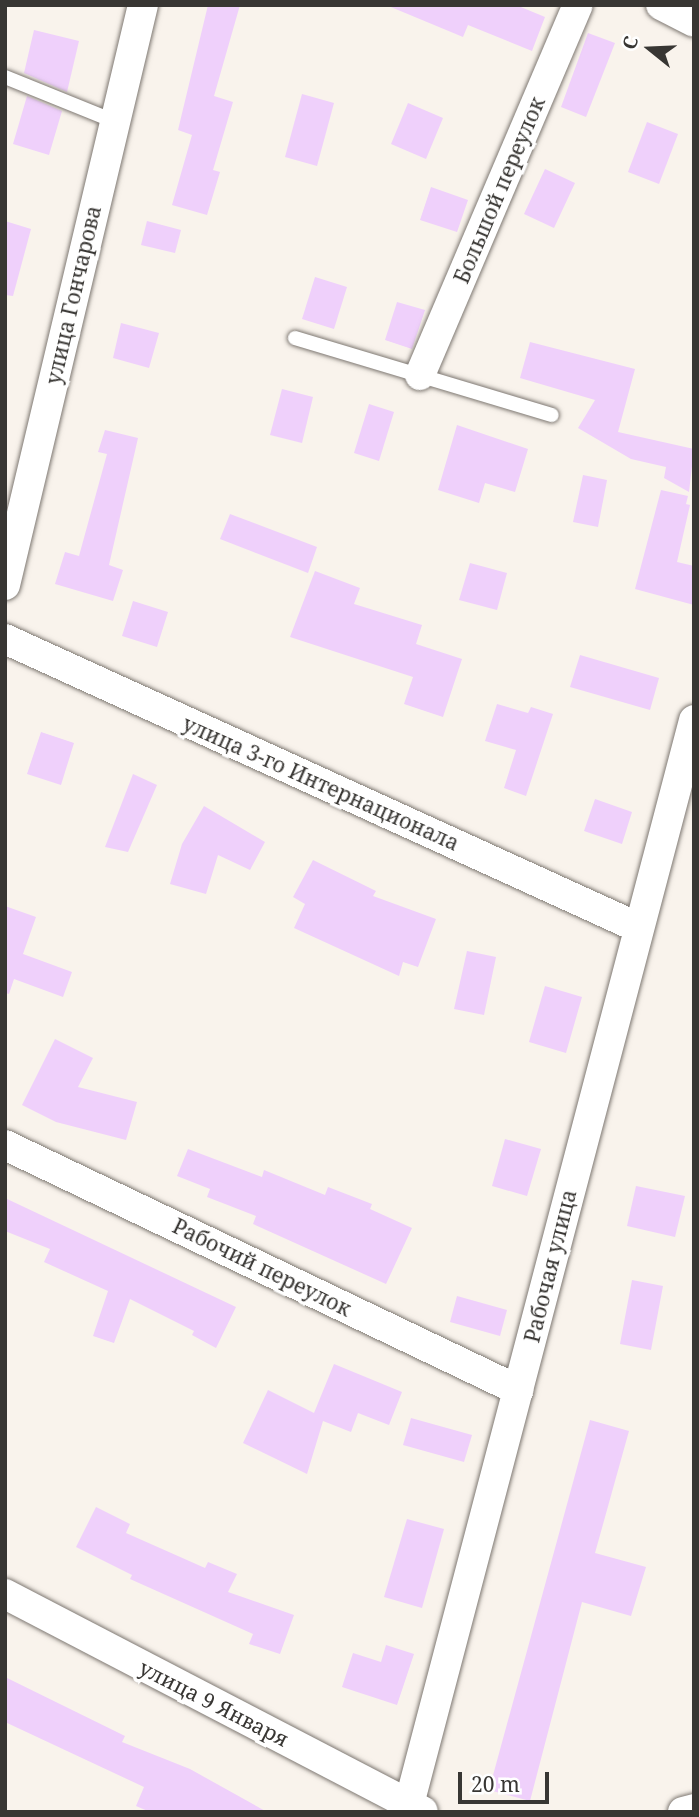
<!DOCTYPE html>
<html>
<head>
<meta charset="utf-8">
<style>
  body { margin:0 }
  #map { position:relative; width:699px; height:1817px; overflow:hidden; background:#f9f3ec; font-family:"Noto Serif",serif }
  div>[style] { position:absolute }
  .building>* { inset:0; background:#efd0fb }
  .roads { filter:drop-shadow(0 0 2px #7e7872) drop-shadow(0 0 2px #7e7872) }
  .service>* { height:14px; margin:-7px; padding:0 7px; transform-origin:7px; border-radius:7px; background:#fff }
  .minor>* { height:30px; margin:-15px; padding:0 15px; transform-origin:15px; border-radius:15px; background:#fff }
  span { translate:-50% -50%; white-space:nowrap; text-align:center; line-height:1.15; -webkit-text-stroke:7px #fff; paint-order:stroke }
  .street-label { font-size:21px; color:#383633 }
  .frame { position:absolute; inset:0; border:7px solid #383633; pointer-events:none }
  .north { position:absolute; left:615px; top:14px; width:70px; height:70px; -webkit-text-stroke:5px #fff; paint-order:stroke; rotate:288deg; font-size:19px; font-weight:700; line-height:28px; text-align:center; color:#383633 }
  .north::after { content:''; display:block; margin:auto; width:24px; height:32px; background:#383633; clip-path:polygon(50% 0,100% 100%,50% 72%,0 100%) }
  .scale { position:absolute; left:458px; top:1772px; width:91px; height:32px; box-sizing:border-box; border:4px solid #383633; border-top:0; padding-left:9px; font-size:21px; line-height:24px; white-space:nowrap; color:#383633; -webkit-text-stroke:5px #fff; paint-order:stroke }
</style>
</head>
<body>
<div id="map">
  <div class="building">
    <div style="clip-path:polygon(208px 5px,240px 5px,214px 96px,233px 102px,213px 170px,220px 172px,207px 215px,172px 205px,192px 135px,178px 130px)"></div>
    <div style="clip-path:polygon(386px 5px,516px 5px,545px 17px,532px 51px,468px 25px,463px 37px)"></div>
    <div style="clip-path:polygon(34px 30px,79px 41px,67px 92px,24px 73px)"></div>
    <div style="clip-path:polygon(588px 33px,615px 43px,586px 117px,561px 107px)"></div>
    <div style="clip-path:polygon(302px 94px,334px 103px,317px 166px,285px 157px)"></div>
    <div style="clip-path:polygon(27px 96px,62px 111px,49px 155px,13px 144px)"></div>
    <div style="clip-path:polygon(408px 103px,443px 118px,426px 159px,391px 144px)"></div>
    <div style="clip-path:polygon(647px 122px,678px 134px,659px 184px,628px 172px)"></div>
    <div style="clip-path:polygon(545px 169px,575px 183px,554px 228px,524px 214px)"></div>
    <div style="clip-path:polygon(431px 187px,468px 200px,457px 232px,420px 220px)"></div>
    <div style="clip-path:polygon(5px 221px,31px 229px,13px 296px,5px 295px)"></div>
    <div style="clip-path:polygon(147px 221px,181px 230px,175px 253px,141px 245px)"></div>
    <div style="clip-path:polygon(315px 277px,347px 287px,334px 329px,302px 319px)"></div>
    <div style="clip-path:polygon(397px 302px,425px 310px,412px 349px,385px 340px)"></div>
    <div style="clip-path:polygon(121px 323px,159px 333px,149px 368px,113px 358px)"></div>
    <div style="clip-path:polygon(530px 342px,635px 369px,618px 432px,694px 449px,689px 492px,664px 478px,666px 467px,631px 459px,578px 428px,595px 400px,520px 378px)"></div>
    <div style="clip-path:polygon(282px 389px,313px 397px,302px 443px,270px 435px)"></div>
    <div style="clip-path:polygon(369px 404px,394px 412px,379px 461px,354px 453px)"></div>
    <div style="clip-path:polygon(457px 425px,528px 449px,515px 492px,485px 483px,479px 503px,438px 490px)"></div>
    <div style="clip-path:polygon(105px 430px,138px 438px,109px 565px,123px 570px,113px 601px,55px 584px,65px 552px,79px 556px,107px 454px,98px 452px)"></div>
    <div style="clip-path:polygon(583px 475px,607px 480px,598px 527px,573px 522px)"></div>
    <div style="clip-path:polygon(661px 490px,688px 496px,686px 504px,690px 505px,677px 562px,694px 566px,694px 605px,635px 589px)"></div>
    <div style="clip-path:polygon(230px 514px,317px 547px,308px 573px,220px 539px)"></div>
    <div style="clip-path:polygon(470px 563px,507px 573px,497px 610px,459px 600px)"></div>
    <div style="clip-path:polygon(315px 571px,360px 588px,354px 604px,422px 625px,416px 644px,462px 659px,443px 717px,404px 704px,413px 677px,290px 637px)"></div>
    <div style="clip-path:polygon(133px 601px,168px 612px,157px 647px,122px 636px)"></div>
    <div style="clip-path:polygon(580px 655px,659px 678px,650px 710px,570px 687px)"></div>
    <div style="clip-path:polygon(497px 704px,528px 713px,531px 707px,553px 714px,526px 796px,504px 788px,516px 750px,485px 741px)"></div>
    <div style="clip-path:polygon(41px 732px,74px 743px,61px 785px,27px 774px)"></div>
    <div style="clip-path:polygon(133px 774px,157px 785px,128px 852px,105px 847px)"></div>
    <div style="clip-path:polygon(595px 799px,632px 812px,622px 844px,584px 831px)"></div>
    <div style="clip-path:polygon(204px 806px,265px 842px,250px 870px,218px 855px,206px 894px,170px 884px,182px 844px)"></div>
    <div style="clip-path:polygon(313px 860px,376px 891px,373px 896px,436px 919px,418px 967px,403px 962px,399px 976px,294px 928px,305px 904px,293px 897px)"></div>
    <div style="clip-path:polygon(5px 906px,36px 917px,23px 954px,72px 972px,63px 997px,14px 979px,9px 994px,5px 993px)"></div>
    <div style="clip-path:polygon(467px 951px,496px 957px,484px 1015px,454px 1009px)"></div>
    <div style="clip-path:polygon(545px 986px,582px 997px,566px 1053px,529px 1042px)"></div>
    <div style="clip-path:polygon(55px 1039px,93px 1058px,78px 1087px,137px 1102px,126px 1140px,56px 1122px,22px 1105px)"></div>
    <div style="clip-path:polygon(505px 1139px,541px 1149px,527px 1196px,492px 1186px)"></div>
    <div style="clip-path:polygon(188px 1149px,262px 1177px,264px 1170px,325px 1195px,328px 1187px,372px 1204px,370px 1209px,412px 1228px,386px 1284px,253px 1224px,256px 1216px,207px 1197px,210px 1189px,177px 1176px)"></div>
    <div style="clip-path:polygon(636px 1186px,685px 1196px,675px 1237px,627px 1226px)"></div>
    <div style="clip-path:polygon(5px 1198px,236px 1307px,216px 1348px,192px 1335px,194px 1331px,130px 1299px,114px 1343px,93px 1336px,108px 1291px,44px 1262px,50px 1249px,5px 1231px)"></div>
    <div style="clip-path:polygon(632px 1280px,663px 1286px,651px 1350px,620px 1344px)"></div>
    <div style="clip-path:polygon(457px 1296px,507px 1310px,500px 1336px,450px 1322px)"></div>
    <div style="clip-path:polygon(334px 1364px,402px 1392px,389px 1425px,358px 1413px,351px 1432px,323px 1421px,307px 1474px,243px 1443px,268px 1390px,314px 1413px)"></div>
    <div style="clip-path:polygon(411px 1418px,472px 1435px,464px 1462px,403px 1445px)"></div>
    <div style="clip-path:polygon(590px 1420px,629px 1431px,595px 1553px,646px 1567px,631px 1616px,582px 1602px,530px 1801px,489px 1790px)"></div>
    <div style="clip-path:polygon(96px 1507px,130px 1524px,126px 1533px,205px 1568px,208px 1562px,237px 1574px,228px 1592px,294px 1615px,280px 1654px,249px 1644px,253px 1634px,130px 1579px,132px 1575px,76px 1547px)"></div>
    <div style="clip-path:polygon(407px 1519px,444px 1529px,422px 1608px,384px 1597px)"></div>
    <div style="clip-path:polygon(386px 1645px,414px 1654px,397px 1705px,342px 1687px,353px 1653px,381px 1662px)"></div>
    <div style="clip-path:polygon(5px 1677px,125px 1736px,122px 1742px,190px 1769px,267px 1812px,150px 1812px,136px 1806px,144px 1787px,5px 1722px)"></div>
  </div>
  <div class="roads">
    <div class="service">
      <div style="left:5px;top:77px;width:118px;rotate:22deg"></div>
      <div style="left:295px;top:338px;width:268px;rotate:16.7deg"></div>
    </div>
    <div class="minor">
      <div style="left:661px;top:5px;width:37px;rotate:27deg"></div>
      <div style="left:420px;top:375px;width:402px;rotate:-66.9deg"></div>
      <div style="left:5px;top:585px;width:596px;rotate:-76.62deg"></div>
      <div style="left:5px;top:639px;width:695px;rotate:24.5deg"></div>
      <div style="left:5px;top:1145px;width:569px;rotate:25.53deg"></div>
      <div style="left:5px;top:1594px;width:471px;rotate:27.5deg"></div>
      <div style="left:407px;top:1812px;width:1129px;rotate:-75.27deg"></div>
      <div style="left:683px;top:1812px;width:11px;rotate:-15deg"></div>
    </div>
  </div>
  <div class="street-label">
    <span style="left:499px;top:190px;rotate:-67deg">Большой переулок</span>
    <span style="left:73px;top:295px;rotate:-77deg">улица Гончарова</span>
    <span style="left:321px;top:783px;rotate:24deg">улица 3-го Интернационала</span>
    <span style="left:550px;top:1266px;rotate:-76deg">Рабочая улица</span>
    <span style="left:262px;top:1267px;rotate:26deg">Рабочий переулок</span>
    <span style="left:214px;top:1703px;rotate:27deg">улица 9 Января</span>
  </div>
  <div class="frame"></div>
  <div class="north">С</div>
  <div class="scale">20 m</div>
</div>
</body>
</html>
